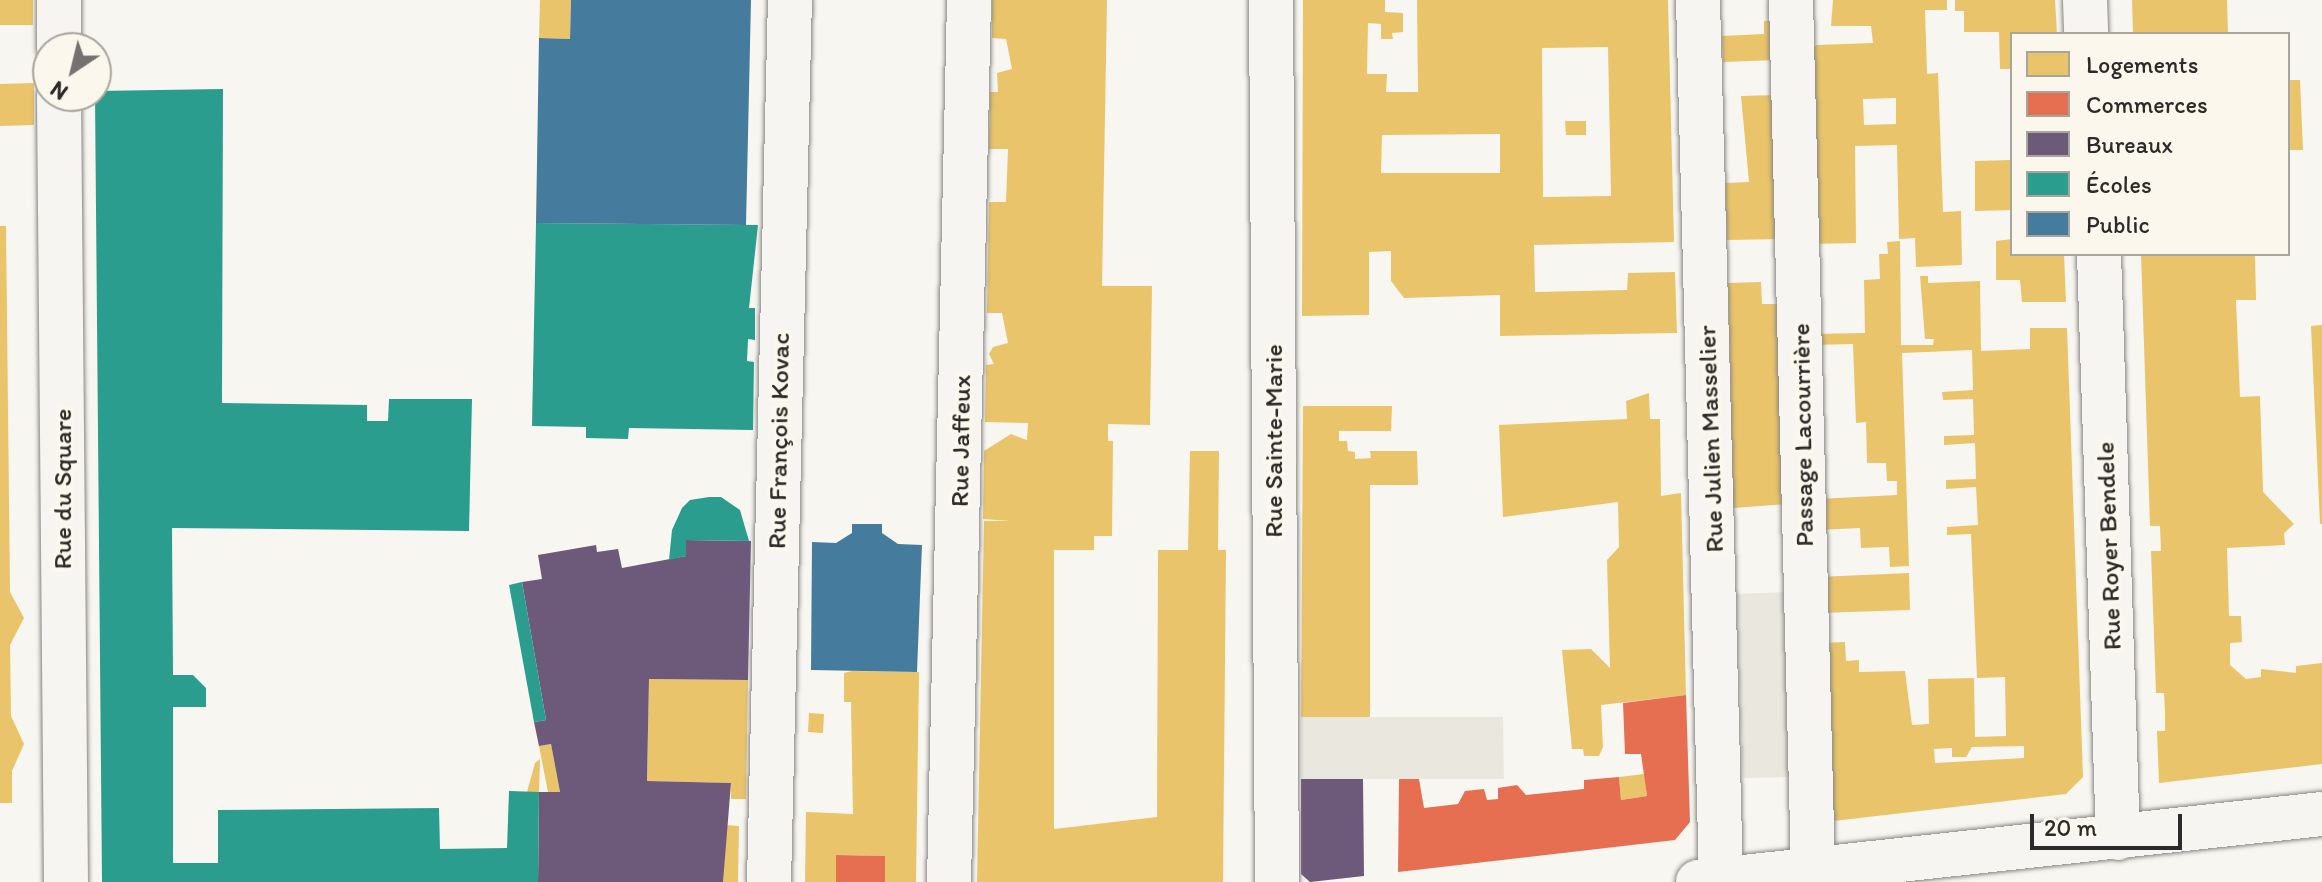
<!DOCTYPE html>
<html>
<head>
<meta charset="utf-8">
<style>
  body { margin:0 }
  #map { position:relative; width:2322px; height:882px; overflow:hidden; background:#f8f6f0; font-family:Itim,sans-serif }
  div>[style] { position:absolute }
  .green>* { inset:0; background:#e9e7de }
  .homes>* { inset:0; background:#e9c46a }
  .shops>* { inset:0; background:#e76f51 }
  .offices>* { inset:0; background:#6d597a }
  .schools>* { inset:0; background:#2a9d8f }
  .public>* { inset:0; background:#457b9d }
  .roads { filter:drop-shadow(0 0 2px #878684) drop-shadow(0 0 2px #878684) }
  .minor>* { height:44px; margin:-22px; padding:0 22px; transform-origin:22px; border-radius:22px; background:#f6f5f1 }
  span { translate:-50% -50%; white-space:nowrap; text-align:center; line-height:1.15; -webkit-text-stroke:8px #fbf7ec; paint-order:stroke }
  .street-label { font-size:26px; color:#2b2b2b }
  .legend { position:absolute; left:2010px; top:32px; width:280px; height:224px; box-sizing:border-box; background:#fbf7ec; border:2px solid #a8a59f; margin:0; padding:10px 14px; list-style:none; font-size:24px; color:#2b2b2b }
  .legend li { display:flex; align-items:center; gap:16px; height:40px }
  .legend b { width:40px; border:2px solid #a8a59f }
  .north { position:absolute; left:32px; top:32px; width:80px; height:80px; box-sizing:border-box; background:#fbf7ec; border:2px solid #a8a59f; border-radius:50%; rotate:215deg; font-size:22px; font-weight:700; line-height:32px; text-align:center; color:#2b2b2b }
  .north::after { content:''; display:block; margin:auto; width:28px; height:36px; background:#737270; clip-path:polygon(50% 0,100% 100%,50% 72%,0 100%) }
  .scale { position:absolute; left:2030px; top:814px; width:152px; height:36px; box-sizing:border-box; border:4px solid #2b2b2b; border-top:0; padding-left:10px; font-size:24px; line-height:28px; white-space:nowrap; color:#2b2b2b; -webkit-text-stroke:6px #fbf7ec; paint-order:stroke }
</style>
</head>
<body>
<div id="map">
  <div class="green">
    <div style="clip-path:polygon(1786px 592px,1793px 777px,1743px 778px,1736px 594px)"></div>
    <div style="clip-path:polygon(1301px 717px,1503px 717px,1504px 779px,1301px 779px)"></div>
  </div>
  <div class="homes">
    <div style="clip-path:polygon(0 0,33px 0,33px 25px,0 25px)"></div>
    <div style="clip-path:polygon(540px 0,571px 0,570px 39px,539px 38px)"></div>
    <div style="clip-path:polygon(992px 0,1107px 0,1102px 286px,1152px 286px,1150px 425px,1108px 424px,1108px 441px,1113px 441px,1112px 536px,1094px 536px,1094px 550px,1054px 550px,1054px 829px,1157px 817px,1158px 550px,1188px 550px,1190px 451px,1219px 451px,1218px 550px,1226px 550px,1223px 882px,977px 882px,984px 521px,1010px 521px,983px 519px,984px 451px,1011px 434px,1027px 440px,1028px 423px,985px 422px,986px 365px,994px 364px,989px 354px,993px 347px,1008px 343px,1002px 313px,987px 313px,989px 202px,1006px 202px,1008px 149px,989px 149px,990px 92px,998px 92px,997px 73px,1012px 69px,1006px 39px,992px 38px)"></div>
    <div style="clip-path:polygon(evenodd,1303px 0,1385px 0,1385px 12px,1403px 13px,1403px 32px,1392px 33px,1393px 39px,1381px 39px,1381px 24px,1368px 23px,1367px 74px,1387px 74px,1386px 92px,1418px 92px,1417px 0,1668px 0,1674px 242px,1534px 245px,1535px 292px,1627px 290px,1628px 273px,1675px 272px,1677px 333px,1500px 336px,1500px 295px,1404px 298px,1391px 281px,1391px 251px,1369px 252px,1369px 315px,1302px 316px,1303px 0,1608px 47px,1611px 196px,1543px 197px,1542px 48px,1608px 47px,1303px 0,1500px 134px,1500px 173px,1381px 173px,1382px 135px,1500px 134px)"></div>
    <div style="clip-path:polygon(evenodd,1833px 0,1947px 0,1947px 10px,1925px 10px,1927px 74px,1938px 73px,1943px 212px,1961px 211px,1962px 265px,1916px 267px,1915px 238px,1899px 239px,1897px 145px,1855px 146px,1856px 243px,1811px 244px,1806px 51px,1817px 45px,1873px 43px,1871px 26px,1831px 26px,1833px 0,1896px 98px,1896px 124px,1864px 125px,1863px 99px,1896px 98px)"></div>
    <div style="clip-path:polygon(1955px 0,2055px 0,2057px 34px,2012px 34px,2012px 69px,2000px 69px,1999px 32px,1964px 32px,1964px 11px,1955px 11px)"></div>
    <div style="clip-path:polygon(2132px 0,2227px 0,2228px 34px,2133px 34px)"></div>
    <div style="clip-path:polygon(1775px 20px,1776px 60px,1723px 62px,1722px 36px,1764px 34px,1764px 21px)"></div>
    <div style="clip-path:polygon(2288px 80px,2300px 80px,2303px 150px,2288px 150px)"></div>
    <div style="clip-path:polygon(34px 83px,34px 125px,0 126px,0 84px)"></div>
    <div style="clip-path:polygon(1776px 95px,1780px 239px,1727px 240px,1725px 183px,1749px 182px,1741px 96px)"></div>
    <div style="clip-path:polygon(1565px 121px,1586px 121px,1586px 135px,1566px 135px)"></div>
    <div style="clip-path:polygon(2012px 160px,2012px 210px,1975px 211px,1975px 161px)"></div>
    <div style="clip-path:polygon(0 226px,6px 226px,10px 592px,24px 618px,10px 645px,11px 716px,24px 744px,12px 771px,12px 803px,0 803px)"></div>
    <div style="clip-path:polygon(2012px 239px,2012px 254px,2064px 254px,2066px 302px,2022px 302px,2020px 280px,1996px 280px,1996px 241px)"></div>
    <div style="clip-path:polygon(evenodd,1900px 241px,1901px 345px,1933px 345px,1934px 339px,1925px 339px,1920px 276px,1928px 276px,1928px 283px,1980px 281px,1981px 351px,2030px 349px,2030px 328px,2067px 328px,2083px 777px,2066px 794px,1825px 822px,1821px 643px,1845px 642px,1846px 661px,1859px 660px,1859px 672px,1905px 671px,1912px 725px,1929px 724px,1928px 679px,1974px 678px,1975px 737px,2006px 736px,2005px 677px,1977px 678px,1971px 534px,1947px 535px,1947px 527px,1978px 525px,1976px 487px,1946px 489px,1946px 480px,1976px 479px,1975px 443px,1944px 445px,1944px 436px,1974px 435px,1973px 399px,1943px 400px,1942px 392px,1973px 390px,1972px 350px,1902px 353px,1909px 566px,1890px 567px,1889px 547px,1861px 548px,1860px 528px,1818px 530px,1817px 499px,1897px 495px,1897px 481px,1887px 481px,1886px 463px,1867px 463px,1866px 422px,1856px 423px,1853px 344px,1813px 345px,1813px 334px,1865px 333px,1864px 280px,1880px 279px,1879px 254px,1888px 254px,1887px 242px,1900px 241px,2024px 746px,2024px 758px,1935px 763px,1934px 749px,1952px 748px,1952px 757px,1966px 757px,1972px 747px,2024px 746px)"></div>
    <div style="clip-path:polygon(2141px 254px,2255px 254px,2256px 300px,2236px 300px,2240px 397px,2260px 396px,2263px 492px,2294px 524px,2284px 533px,2285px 545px,2227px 548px,2229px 616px,2241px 616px,2242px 642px,2230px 643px,2230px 665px,2246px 679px,2261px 677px,2261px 669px,2296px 673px,2296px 666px,2322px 663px,2322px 764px,2159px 783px,2157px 731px,2165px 731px,2165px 713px,2164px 693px,2156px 693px,2151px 551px,2161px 551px,2160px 526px,2150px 526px)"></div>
    <div style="clip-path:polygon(1761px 282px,1762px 304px,1782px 304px,1787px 504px,1733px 508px,1728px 283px)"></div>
    <div style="clip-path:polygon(2322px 325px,2322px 524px,2320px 524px,2311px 326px)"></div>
    <div style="clip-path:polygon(1649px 393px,1650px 419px,1660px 419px,1661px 496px,1681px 493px,1686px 695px,1601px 705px,1603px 747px,1599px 756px,1584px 756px,1583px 749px,1572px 749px,1562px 650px,1591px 649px,1610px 668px,1607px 560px,1619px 547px,1618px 502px,1503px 517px,1499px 425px,1627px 419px,1626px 401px)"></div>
    <div style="clip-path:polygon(1303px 406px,1392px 406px,1391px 431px,1339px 431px,1339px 441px,1347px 441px,1348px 451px,1355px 452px,1355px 459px,1371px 458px,1370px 451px,1417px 451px,1418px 485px,1370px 485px,1370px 717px,1301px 717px)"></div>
    <div style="clip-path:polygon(1909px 573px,1910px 610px,1819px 613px,1818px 577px)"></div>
    <div style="clip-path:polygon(852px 671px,919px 672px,916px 882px,885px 882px,885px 856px,836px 855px,836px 882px,805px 882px,806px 812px,853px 814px,851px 702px,844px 702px,844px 673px)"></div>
    <div style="clip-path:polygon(649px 679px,748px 680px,746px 799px,731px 799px,731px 783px,647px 781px)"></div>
    <div style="clip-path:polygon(809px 713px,824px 714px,823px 733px,808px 732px)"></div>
    <div style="clip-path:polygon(551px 744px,560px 792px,548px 792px,539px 746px)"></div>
    <div style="clip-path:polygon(540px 759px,539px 792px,527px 792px,535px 763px)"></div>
    <div style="clip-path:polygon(1644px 774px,1647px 796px,1621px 800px,1619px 777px)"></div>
    <div style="clip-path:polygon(725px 825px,739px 826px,738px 882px,723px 882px)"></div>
  </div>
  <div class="shops">
    <div style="clip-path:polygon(1686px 695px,1690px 822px,1675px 840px,1398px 872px,1399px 779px,1419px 779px,1424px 808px,1458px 804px,1465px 791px,1484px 789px,1487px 800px,1498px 799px,1498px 788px,1517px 785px,1526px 795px,1584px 789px,1584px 780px,1619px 777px,1621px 800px,1647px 796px,1641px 754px,1625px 754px,1623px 703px)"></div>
    <div style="clip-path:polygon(836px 855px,885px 856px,885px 882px,836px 882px)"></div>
  </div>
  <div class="offices">
    <div style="clip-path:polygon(686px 540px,751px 541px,748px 680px,649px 679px,647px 781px,731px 783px,723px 882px,538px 882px,539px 792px,560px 792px,551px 744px,539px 746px,534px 722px,546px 720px,522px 582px,542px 579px,538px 555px,596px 545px,597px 552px,618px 549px,622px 568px,686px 556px)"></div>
    <div style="clip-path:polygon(1301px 779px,1363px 779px,1364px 876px,1310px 882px,1301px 874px)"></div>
  </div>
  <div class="schools">
    <div style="clip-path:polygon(223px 89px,222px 403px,367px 405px,367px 421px,388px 421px,389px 399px,472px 399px,469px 531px,172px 528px,173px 675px,193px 675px,206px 688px,206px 707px,173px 707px,173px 863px,218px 863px,218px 810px,439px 808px,440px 849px,507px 848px,509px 791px,539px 792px,538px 882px,102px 882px,95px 96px,96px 91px)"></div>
    <div style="clip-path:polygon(536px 223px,758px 225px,749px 308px,755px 308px,755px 340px,748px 339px,747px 361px,754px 362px,753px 430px,629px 428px,628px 439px,586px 438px,586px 427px,532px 426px)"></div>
    <div style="clip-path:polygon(709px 497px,721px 497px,740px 510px,749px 541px,686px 540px,686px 556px,669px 560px,672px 530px,682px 508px,690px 500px)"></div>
    <div style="clip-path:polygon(522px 582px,546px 720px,534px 722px,509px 585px)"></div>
  </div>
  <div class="public">
    <div style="clip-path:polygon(571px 0,751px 0,746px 225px,536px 223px,539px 38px,570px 39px)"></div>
    <div style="clip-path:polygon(852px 524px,882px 524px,882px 533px,898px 544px,922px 545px,917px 672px,811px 670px,812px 542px,836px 543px,852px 533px)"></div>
  </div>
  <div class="roads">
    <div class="minor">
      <div style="left:59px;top:0;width:48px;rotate:90deg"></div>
      <div style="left:1271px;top:0;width:882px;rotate:89.61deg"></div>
      <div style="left:1698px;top:0;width:878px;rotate:88.5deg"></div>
      <div style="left:1791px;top:0;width:870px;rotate:88.55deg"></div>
      <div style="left:2085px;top:0;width:34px;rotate:88deg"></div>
      <div style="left:59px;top:96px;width:786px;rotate:89.49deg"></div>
      <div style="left:2099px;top:254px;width:584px;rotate:88.14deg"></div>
      <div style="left:769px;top:882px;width:882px;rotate:-88.64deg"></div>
      <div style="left:949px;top:882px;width:882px;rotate:-88.7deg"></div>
      <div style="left:1698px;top:882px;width:628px;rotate:-6.22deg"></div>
    </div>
  </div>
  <div class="street-label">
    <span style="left:1803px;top:435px;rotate:-91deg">Passage Lacourrière</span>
    <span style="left:1711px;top:439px;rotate:-92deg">Rue Julien Masselier</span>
    <span style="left:779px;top:441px;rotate:-89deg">Rue François Kovac</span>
    <span style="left:961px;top:441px;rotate:-89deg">Rue Jaffeux</span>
    <span style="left:1274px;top:441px;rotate:-90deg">Rue Sainte-Marie</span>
    <span style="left:63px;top:489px;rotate:-90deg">Rue du Square</span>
    <span style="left:2109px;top:546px;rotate:-92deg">Rue Royer Bendele</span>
  </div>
  <ul class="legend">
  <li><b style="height:22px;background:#e9c46a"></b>Logements</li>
  <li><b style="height:22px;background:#e76f51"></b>Commerces</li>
  <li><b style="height:22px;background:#6d597a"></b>Bureaux</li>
  <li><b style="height:22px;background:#2a9d8f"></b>Écoles</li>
  <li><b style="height:22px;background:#457b9d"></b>Public</li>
  </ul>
  <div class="north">N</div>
  <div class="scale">20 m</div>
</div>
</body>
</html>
